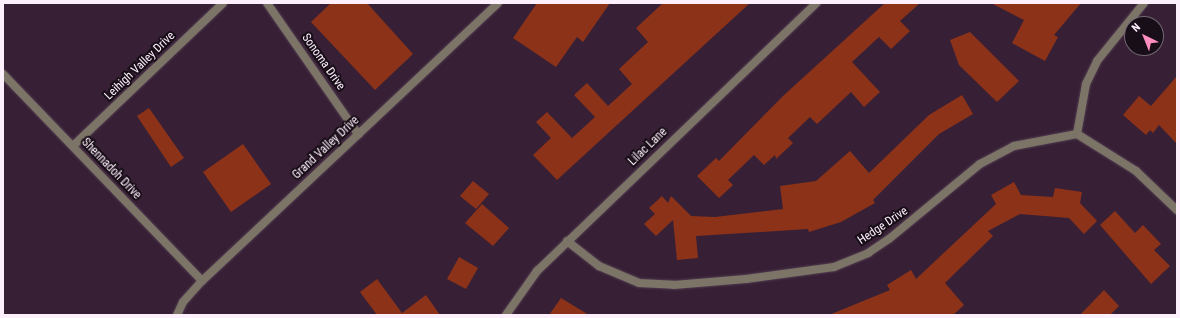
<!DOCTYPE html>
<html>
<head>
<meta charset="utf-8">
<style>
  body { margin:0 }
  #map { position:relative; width:1180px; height:318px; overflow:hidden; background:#372035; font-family:"Roboto Condensed",sans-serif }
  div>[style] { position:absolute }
  .building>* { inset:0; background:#8c3219 }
  .roads { filter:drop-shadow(0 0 1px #533d51) drop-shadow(0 0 1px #533d51) }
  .minor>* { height:8px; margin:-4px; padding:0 4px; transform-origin:4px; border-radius:4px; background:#7c7467 }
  span { translate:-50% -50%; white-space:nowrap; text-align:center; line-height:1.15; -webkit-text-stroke:4px #180e17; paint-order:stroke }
  .street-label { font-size:12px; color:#feeffc }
  .frame { position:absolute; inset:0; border:4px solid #feeffc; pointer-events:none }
  .north { position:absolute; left:1124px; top:16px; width:40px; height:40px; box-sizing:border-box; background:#180e17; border:1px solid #746873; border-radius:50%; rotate:317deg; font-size:11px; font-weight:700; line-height:16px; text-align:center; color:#feeffc }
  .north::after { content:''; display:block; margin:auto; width:14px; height:18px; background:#fd8ebf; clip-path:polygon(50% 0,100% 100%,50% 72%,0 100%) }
</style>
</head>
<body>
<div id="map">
  <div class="building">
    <div style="clip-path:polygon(331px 3px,367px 3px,413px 54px,375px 90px,311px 22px)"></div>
    <div style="clip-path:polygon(537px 3px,610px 3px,583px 42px,577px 37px,556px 67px,513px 38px)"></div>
    <div style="clip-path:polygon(663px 3px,750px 3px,557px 180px,533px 155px,551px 138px,536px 122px,547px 112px,572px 138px,595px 117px,574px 95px,587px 83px,608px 106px,632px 84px,619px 69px,648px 42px,636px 28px)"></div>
    <div style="clip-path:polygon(885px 3px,920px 3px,900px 21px,910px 31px,891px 49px,879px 37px,852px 62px,880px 92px,864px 107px,851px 92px,817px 124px,810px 117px,788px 138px,793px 143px,776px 159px,775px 155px,764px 165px,754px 155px,728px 180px,733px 185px,719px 198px,697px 176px,716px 158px,719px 161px,783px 96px)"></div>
    <div style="clip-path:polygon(991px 3px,1081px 3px,1054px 35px,1058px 37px,1045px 61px,1012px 43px,1024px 20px)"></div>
    <div style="clip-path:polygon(970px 32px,1019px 81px,997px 102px,959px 65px,950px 40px)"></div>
    <div style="clip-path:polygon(1177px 76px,1177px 144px,1159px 125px,1153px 133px,1150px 130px,1146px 135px,1123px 115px,1139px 96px,1151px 106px)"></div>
    <div style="clip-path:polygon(962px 95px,973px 114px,939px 134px,873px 200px,875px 203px,841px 222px,809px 232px,808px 229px,696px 236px,698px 258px,677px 260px,673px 220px,656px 236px,644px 224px,655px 214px,649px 208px,662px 196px,668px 203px,671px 196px,691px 216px,715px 217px,783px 209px,780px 186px,816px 181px,850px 151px,869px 173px,929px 115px)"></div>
    <div style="clip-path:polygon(149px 108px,184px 158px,171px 167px,137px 116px)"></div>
    <div style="clip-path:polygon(243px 144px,271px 184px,231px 212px,203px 172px)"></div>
    <div style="clip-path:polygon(473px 181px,489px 194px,476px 209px,460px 196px)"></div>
    <div style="clip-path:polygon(1014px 182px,1021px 195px,1053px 197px,1055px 188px,1082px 192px,1080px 203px,1097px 221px,1084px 234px,1069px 218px,1020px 214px,988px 231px,993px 236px,945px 283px,964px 305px,953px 315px,829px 315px,890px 290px,887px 285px,911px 270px,916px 279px,996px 204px,991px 195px)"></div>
    <div style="clip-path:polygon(482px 204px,509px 228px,493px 246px,465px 223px)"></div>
    <div style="clip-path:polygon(1115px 211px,1135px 233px,1143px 225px,1161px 244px,1154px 250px,1170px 266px,1151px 284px,1100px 225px)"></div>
    <div style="clip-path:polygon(459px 257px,478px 268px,466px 289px,447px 279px)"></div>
    <div style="clip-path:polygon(377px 279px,402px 313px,426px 295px,440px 315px,377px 315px,360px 292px)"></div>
    <div style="clip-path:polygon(1104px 290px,1119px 306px,1110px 315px,1080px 315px)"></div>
    <div style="clip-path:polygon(561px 298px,589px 315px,549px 315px)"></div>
  </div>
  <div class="roads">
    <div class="minor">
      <div style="left:267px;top:3px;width:160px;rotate:55.2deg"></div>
      <div style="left:3px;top:74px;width:287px;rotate:46.1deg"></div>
      <div style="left:1077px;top:134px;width:51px;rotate:-79.8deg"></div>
      <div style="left:1086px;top:84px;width:25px;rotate:-64deg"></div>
      <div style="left:1097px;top:61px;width:75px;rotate:-51deg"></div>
      <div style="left:73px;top:146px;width:207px;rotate:-43.6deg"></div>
      <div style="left:567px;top:241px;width:41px;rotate:38deg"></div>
      <div style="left:599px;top:266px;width:43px;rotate:23deg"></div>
      <div style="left:639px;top:283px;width:35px;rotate:3deg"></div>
      <div style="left:674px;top:285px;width:72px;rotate:-4.8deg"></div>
      <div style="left:746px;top:279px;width:89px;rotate:-7.8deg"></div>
      <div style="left:834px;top:267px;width:37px;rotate:-22deg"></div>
      <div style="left:868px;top:253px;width:25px;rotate:-34deg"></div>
      <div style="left:889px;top:239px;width:118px;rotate:-39.5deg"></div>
      <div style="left:980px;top:164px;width:38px;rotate:-28deg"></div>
      <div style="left:1014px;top:146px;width:64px;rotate:-10.8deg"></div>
      <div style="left:1077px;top:134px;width:70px;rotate:32.1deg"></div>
      <div style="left:1136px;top:171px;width:57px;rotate:43.6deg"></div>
      <div style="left:177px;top:315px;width:14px;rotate:-65deg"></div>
      <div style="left:183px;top:302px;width:28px;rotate:-48deg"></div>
      <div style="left:202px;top:281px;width:406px;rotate:-43.2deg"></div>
      <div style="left:506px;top:315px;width:54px;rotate:-54.8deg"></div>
      <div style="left:537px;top:271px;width:387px;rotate:-43.8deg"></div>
    </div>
  </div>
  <div class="street-label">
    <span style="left:323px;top:62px;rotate:55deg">Sonoma Drive</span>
    <span style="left:140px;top:66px;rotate:-44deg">Leihigh Valley Drive</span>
    <span style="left:648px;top:147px;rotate:-44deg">Lilac Lane</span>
    <span style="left:326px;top:148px;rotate:-43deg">Grand Valley Drive</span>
    <span style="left:111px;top:169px;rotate:46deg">Shennadoh Drive</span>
    <span style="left:883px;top:226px;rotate:-34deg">Hedge Drive</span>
  </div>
  <div class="frame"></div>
  <div class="north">N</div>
</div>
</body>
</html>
